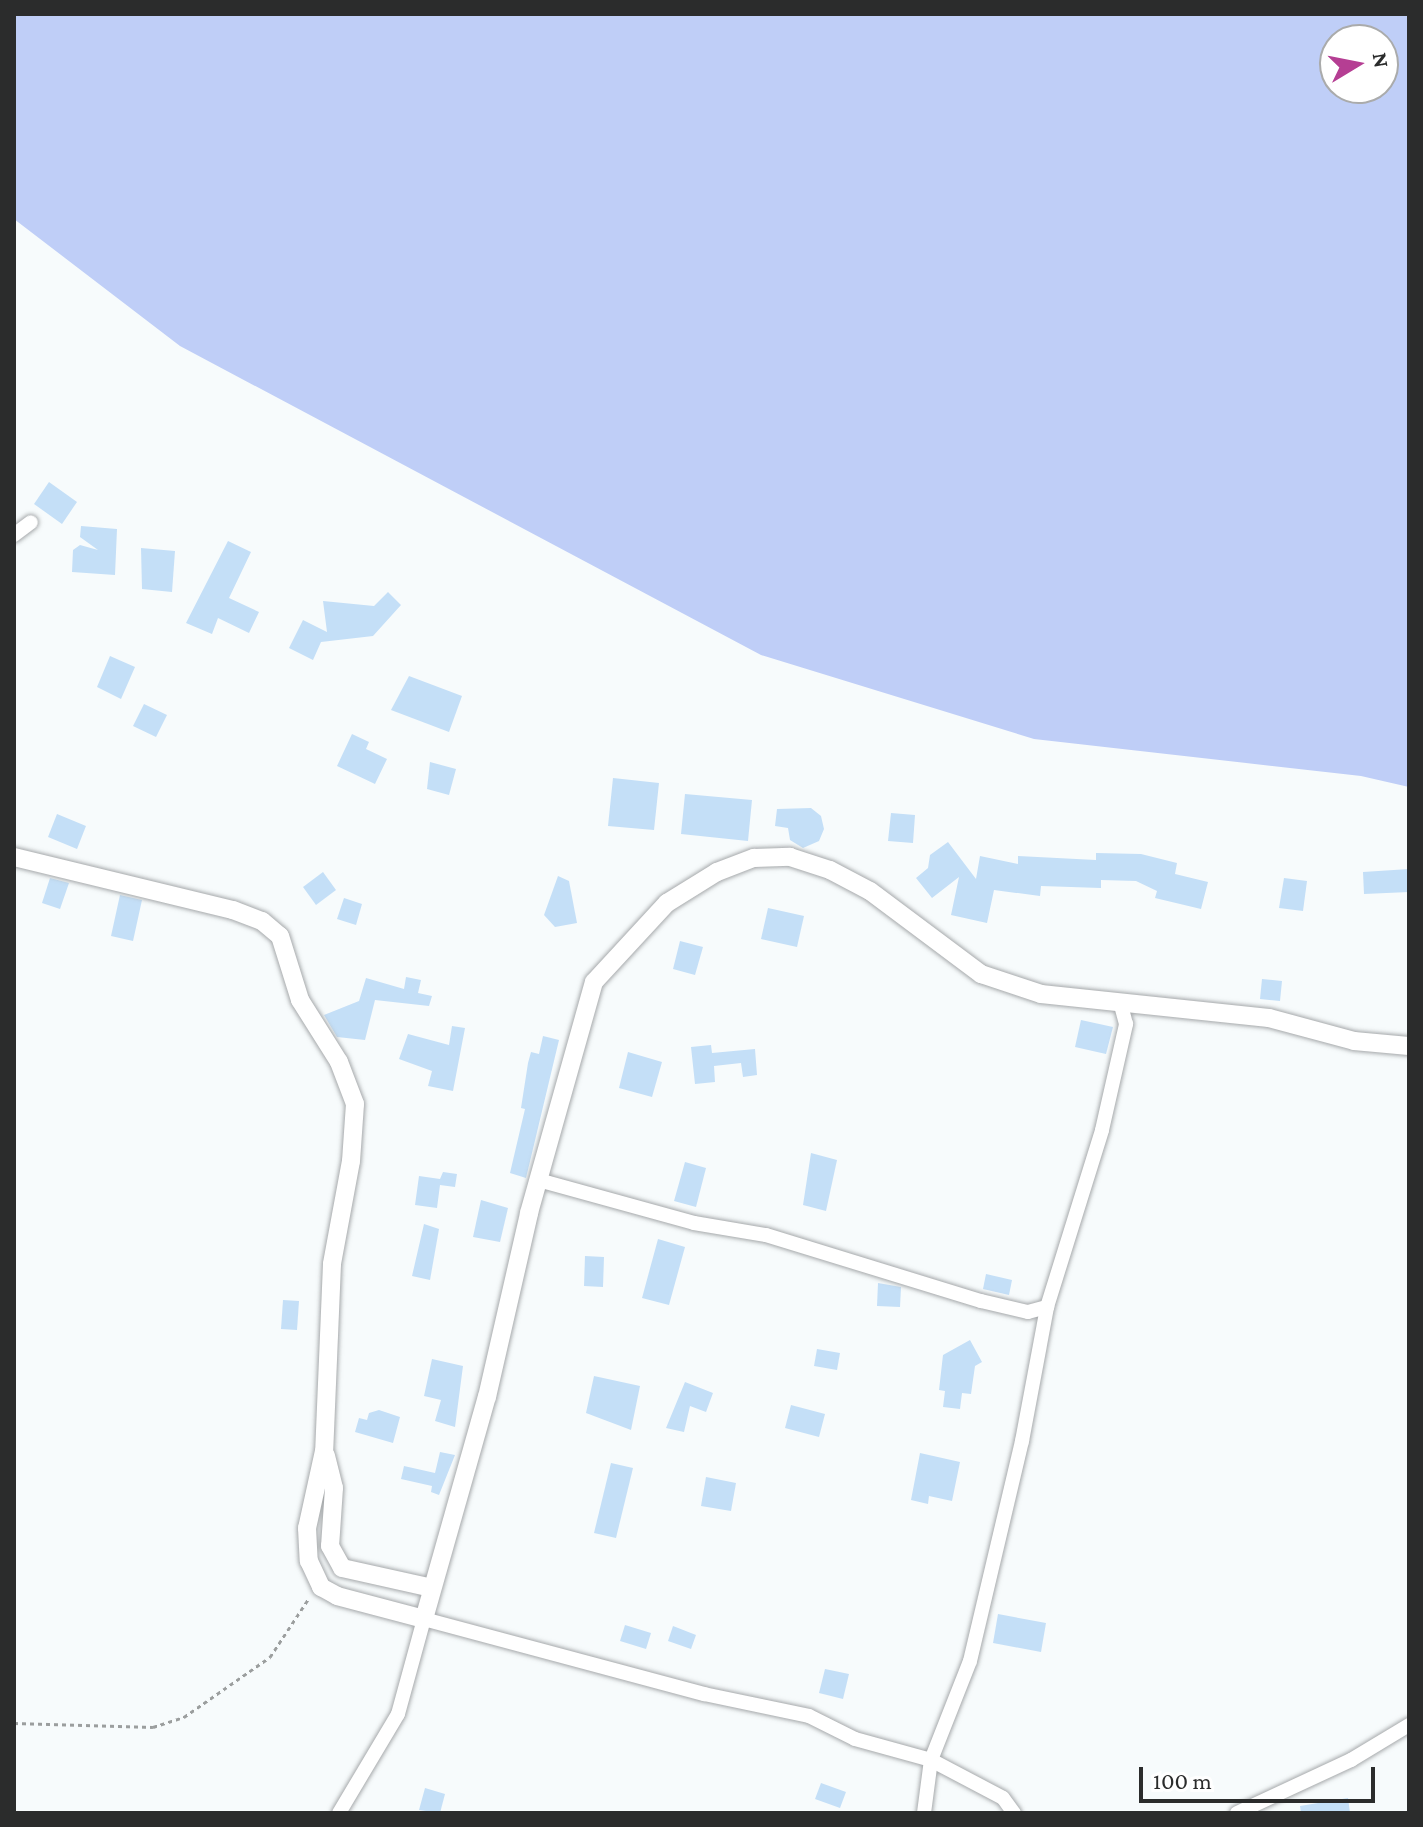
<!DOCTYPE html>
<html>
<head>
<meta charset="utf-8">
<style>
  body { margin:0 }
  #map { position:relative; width:1423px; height:1827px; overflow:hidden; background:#f7fbfc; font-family:"Crimson Pro",serif }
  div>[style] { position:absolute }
  .water>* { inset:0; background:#bfcef7 }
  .building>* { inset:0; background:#c4dff7 }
  .path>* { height:3px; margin-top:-1.5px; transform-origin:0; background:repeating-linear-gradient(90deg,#9b9e9e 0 4px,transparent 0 8px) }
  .roads { filter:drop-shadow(0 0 2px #a6a9ab) drop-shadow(0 0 2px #a6a9ab) }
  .street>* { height:14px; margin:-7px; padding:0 7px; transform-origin:7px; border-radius:7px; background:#fff }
  .secondary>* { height:18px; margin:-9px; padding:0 9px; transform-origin:9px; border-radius:9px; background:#fff }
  span { translate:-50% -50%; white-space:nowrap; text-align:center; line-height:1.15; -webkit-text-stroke:6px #fff; paint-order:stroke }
  .frame { position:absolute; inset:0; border:16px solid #2b2c2c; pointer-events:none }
  .north { position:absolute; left:1319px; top:24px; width:80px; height:80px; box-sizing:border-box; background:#fff; border:2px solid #aaabab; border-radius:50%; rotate:80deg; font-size:22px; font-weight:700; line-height:32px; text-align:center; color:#2b2c2c }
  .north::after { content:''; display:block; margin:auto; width:28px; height:36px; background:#b53e93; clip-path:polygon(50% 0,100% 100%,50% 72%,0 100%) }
  .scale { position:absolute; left:1139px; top:1767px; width:236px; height:36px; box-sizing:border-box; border:4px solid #2b2c2c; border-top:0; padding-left:10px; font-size:24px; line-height:28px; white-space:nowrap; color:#2b2c2c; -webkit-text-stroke:6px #fff; paint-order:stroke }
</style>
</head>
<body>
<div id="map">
  <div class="water">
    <div style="clip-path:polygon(evenodd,14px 14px,1409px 14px,1409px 787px,1361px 776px,1034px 739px,761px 655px,180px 346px,14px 219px,14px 14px,1335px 40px,1383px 40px,1383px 88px,1335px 88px,1335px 40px)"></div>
  </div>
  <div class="building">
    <div style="clip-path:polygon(49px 482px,77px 502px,62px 524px,34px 504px)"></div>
    <div style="clip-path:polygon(81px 526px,117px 529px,115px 575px,72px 572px,73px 550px,80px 545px,98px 550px,80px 537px)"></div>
    <div style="clip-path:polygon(228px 541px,251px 552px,229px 598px,259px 612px,249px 633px,218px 618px,212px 634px,186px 623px)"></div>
    <div style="clip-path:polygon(141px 548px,175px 551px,172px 592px,142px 589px)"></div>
    <div style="clip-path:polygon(388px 592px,401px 605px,373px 636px,321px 642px,313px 660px,289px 648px,303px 620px,327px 632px,323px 601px,374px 606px)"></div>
    <div style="clip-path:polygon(110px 656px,135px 667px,121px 699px,97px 687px)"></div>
    <div style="clip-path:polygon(409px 676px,462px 696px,449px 732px,391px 710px)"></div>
    <div style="clip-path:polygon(144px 704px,167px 715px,156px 737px,133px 726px)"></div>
    <div style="clip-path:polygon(352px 734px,369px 742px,366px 749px,387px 759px,375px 784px,337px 766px)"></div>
    <div style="clip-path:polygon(430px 762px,456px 769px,449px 795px,427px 789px)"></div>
    <div style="clip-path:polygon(613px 778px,659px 783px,654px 830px,608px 826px)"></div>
    <div style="clip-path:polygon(685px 794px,752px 800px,748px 841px,681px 834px)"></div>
    <div style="clip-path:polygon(811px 808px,821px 816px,824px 829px,819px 841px,803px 848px,790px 840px,788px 828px,775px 826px,777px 809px)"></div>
    <div style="clip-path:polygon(891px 813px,915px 815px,913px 843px,888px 841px)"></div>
    <div style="clip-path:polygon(57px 814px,86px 826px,77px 849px,48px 837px)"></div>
    <div style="clip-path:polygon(948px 842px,976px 879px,980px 856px,1018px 864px,1018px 856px,1096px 860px,1096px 853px,1141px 854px,1177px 863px,1175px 874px,1208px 882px,1201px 909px,1155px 898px,1157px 891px,1136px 881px,1101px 880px,1101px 888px,1041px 886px,1040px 896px,994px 890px,987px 923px,951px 915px,959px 877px,932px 898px,916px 878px,928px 868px,930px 855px)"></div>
    <div style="clip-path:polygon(1409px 869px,1409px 892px,1364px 894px,1363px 872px)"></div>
    <div style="clip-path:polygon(323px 872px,336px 890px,316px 905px,303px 887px)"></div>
    <div style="clip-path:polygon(558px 876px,569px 881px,577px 923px,555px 927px,544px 915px)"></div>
    <div style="clip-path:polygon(50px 878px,69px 883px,60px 909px,42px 903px)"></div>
    <div style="clip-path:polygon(1284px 878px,1307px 881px,1303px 911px,1279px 908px)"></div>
    <div style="clip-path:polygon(120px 895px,142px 900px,133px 941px,111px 936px)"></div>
    <div style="clip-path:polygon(344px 898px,362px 904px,356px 925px,337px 919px)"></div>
    <div style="clip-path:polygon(768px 908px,804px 916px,797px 947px,761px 939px)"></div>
    <div style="clip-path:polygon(680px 941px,703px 947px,695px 975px,673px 969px)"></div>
    <div style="clip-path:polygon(406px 977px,421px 980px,418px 993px,432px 996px,429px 1006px,375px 1000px,365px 1040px,337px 1037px,324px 1015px,359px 1001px,366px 978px,404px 989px)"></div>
    <div style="clip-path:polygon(1262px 979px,1282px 981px,1280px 1001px,1260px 999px)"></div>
    <div style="clip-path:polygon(1081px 1020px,1113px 1027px,1106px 1054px,1075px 1047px)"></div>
    <div style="clip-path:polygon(452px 1026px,465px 1028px,453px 1091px,428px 1086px,432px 1071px,399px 1059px,408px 1034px,449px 1045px)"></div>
    <div style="clip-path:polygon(543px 1036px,559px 1040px,526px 1178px,510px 1173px,525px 1109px,521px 1108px,528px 1063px,531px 1052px,539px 1054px)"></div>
    <div style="clip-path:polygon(711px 1045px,712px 1053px,755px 1049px,757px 1075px,743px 1077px,741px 1063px,714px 1066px,715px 1082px,695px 1084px,691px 1047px)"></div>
    <div style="clip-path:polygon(628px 1052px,662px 1062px,652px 1097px,619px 1088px)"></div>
    <div style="clip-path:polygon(811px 1153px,837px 1160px,826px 1211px,803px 1205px)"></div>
    <div style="clip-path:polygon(685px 1162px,706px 1168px,696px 1207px,674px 1201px)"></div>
    <div style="clip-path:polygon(443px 1172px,457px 1174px,455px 1187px,440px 1185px,437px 1208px,415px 1205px,419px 1176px,440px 1179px)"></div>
    <div style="clip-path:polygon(481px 1200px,508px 1208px,500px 1242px,473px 1237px)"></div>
    <div style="clip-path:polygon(424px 1224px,439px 1229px,430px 1280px,412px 1276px)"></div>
    <div style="clip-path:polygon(658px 1239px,685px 1247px,669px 1305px,642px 1298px)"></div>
    <div style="clip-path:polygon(585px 1256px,604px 1257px,603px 1287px,584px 1286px)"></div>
    <div style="clip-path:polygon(986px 1274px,1012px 1280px,1009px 1295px,983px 1289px)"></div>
    <div style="clip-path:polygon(878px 1283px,901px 1287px,900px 1307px,877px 1306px)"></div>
    <div style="clip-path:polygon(283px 1300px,299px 1301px,297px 1330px,281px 1329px)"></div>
    <div style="clip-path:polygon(970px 1340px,982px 1362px,975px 1366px,971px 1394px,962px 1393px,960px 1409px,943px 1407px,945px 1391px,939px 1390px,943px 1355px)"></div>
    <div style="clip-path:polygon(817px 1349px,840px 1353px,837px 1370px,814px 1366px)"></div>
    <div style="clip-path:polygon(432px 1359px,463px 1366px,455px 1427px,435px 1421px,441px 1400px,424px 1396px)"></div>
    <div style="clip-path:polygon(594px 1376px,640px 1386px,631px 1430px,586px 1413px)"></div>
    <div style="clip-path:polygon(685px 1382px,713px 1393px,706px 1412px,690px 1406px,684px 1432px,666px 1428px)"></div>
    <div style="clip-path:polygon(791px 1405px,825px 1414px,819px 1437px,785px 1428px)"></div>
    <div style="clip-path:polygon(379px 1410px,400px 1417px,393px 1443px,355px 1432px,359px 1418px,367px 1420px,369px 1413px)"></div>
    <div style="clip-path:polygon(440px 1452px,455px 1455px,439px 1495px,431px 1492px,432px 1486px,401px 1479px,404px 1466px,435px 1473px)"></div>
    <div style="clip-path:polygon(920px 1453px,960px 1462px,952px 1501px,929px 1496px,928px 1504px,911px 1500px)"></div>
    <div style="clip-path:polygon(611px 1463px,633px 1468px,616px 1538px,594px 1533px)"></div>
    <div style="clip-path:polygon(706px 1477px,736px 1483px,731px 1511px,701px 1506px)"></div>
    <div style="clip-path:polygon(998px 1614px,1046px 1623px,1041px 1652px,993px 1643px)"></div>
    <div style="clip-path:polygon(625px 1625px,651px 1633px,646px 1649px,620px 1641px)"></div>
    <div style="clip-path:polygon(673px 1626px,696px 1635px,691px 1649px,668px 1641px)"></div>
    <div style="clip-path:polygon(825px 1669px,849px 1674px,843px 1699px,819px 1693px)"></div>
    <div style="clip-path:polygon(821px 1783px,846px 1792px,840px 1808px,815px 1799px)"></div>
    <div style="clip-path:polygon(425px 1788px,445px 1794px,440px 1813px,419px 1810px)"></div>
    <div style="clip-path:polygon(1348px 1798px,1350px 1813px,1301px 1813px,1300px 1806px)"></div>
  </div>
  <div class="path">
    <div style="left:14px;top:1723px;width:139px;rotate:1.6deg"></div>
    <div style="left:153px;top:1727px;width:33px;rotate:-18deg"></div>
    <div style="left:184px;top:1717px;width:105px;rotate:-34.9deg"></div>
    <div style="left:270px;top:1657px;width:71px;rotate:-56.5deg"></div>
  </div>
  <div class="roads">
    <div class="street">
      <div style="left:14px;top:535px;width:21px;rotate:-37deg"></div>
      <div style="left:542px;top:1181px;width:158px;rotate:15.4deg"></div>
      <div style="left:694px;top:1223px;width:73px;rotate:9.5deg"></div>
      <div style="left:766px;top:1235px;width:225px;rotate:17.1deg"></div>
      <div style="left:981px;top:1301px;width:48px;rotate:13.2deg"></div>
      <div style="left:1028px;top:1312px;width:20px;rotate:-15deg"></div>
      <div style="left:339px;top:1813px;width:115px;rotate:-59.2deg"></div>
      <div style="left:398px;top:1714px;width:98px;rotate:-74.7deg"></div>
      <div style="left:424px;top:1619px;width:290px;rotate:15deg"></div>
      <div style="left:704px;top:1694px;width:107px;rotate:11.8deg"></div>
      <div style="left:809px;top:1716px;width:51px;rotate:26.6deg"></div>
      <div style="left:855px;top:1739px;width:79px;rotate:15.4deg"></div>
      <div style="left:931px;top:1760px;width:106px;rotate:-68.5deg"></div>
      <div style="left:970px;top:1661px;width:226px;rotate:-76.7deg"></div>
      <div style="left:1022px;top:1441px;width:136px;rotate:-79.4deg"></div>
      <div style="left:1047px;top:1307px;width:185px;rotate:-72.7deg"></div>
      <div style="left:1102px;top:1130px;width:109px;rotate:-77.2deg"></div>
      <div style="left:1126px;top:1024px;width:20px;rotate:-105deg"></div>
      <div style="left:924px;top:1813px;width:53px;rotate:-82.5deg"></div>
      <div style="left:931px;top:1760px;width:81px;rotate:27.8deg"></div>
      <div style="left:1003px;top:1798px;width:19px;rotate:54deg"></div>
      <div style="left:1237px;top:1813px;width:126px;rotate:-24.9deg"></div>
      <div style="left:1351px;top:1760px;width:68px;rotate:-31.1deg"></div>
    </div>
    <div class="secondary">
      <div style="left:14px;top:857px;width:225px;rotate:13.6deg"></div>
      <div style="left:233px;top:910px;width:31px;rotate:21deg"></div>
      <div style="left:262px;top:921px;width:23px;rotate:40deg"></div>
      <div style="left:280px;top:936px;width:67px;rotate:72.6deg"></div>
      <div style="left:300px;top:1000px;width:73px;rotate:57.8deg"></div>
      <div style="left:339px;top:1062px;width:45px;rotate:69.1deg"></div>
      <div style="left:355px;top:1104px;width:57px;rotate:94deg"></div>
      <div style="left:351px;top:1161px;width:105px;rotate:100.5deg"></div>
      <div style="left:332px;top:1264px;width:187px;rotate:92.4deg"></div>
      <div style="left:324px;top:1451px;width:79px;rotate:102.4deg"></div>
      <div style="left:307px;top:1528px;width:33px;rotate:87deg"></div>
      <div style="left:309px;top:1561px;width:29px;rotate:65deg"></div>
      <div style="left:321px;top:1587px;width:18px;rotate:29deg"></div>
      <div style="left:337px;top:1596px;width:90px;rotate:14.8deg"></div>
      <div style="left:424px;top:1619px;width:231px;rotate:-74.2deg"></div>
      <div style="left:487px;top:1397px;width:189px;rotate:-77.1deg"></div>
      <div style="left:529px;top:1213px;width:240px;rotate:-74.3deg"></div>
      <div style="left:594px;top:982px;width:108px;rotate:-47.3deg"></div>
      <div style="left:667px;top:903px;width:59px;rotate:-31.8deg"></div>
      <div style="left:717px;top:872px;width:40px;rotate:-21deg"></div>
      <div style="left:754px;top:858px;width:36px;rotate:-2deg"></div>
      <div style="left:790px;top:857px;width:42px;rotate:18deg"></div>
      <div style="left:830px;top:870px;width:45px;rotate:27.7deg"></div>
      <div style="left:870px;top:891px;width:139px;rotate:36.8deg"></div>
      <div style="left:981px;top:974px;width:63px;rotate:18.4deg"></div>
      <div style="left:1041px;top:994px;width:229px;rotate:6deg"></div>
      <div style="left:1269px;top:1018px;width:88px;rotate:15.1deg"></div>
      <div style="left:1354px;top:1041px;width:55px;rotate:5.2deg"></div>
      <div style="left:326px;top:1456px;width:33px;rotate:76deg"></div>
      <div style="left:334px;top:1488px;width:58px;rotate:93.9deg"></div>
      <div style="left:330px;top:1546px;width:25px;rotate:61deg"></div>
      <div style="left:342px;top:1568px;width:92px;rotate:12.5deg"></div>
    </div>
  </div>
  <div class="frame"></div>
  <div class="north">N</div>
  <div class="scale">100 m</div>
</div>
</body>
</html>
